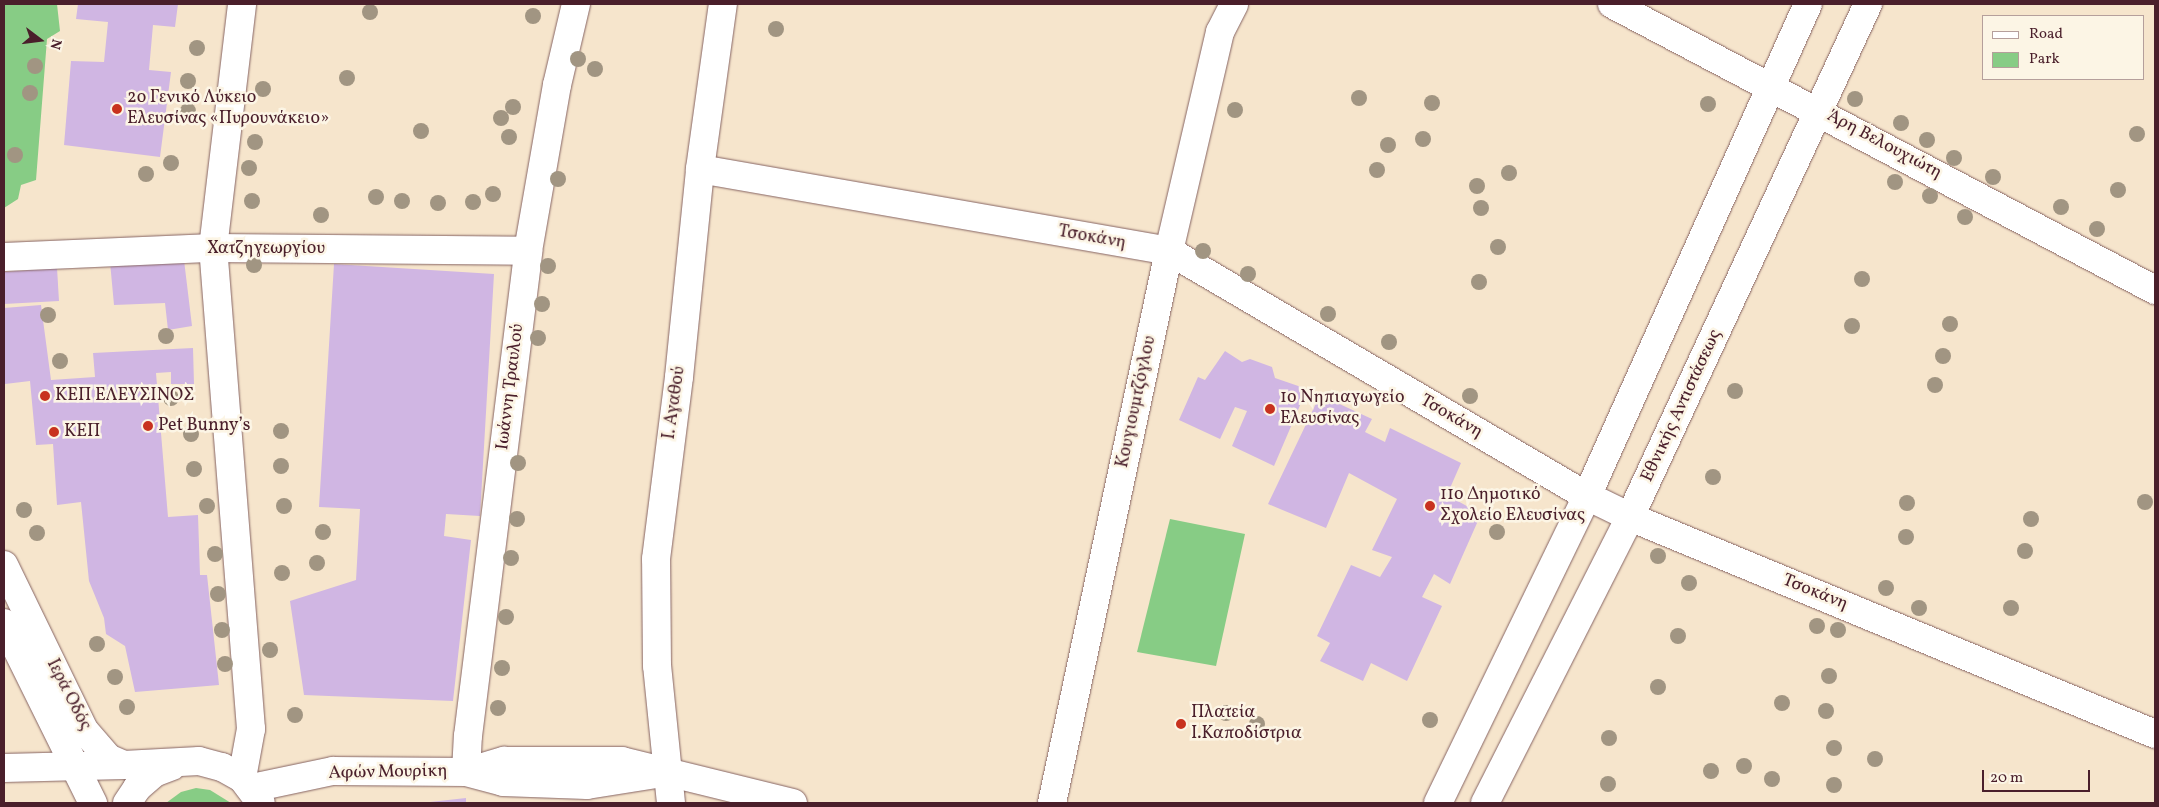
<!DOCTYPE html>
<html>
<head>
<meta charset="utf-8">
<style>
  body { margin:0 }
  #map { position:relative; width:2159px; height:807px; overflow:hidden; background:#f6e5cc; font-family:Vollkorn,serif }
  div>[style] { position:absolute }
  .green>* { inset:0; background:#87cc85 }
  .building>* { inset:0; background:#d0b6e3 }
  .roads { filter:drop-shadow(0 0 1px #866463) drop-shadow(0 0 1px #866463) }
  .minor>* { height:28px; margin:-14px; padding:0 14px; transform-origin:14px; border-radius:14px; background:#fff }
  .tertiary>* { height:28px; margin:-14px; padding:0 14px; transform-origin:14px; border-radius:14px; background:#fff }
  .secondary>* { height:28px; margin:-14px; padding:0 14px; transform-origin:14px; border-radius:14px; background:#fff }
  .primary>* { height:28px; margin:-14px; padding:0 14px; transform-origin:14px; border-radius:14px; background:#fff }
  .trees>* { width:16px; height:16px; margin:-8px; border-radius:50%; background:#a19582 }
  .dots>* { width:14px; height:14px; translate:-50% -50%; box-sizing:border-box; border:2px solid #fcf5e5; border-radius:50% }
  span { translate:-50% -50%; white-space:nowrap; text-align:center; line-height:1.15; -webkit-text-stroke:5px #fcf5e5; paint-order:stroke }
  .poi-label { font-size:18px; color:#4a1f2b }
  .left { translate:0 -50%; text-align:left }
  .street-label { font-size:18px; color:#4a1f2b }
  .frame { position:absolute; inset:0; border:5px solid #4a1f2b; pointer-events:none }
  .legend { position:absolute; left:1982px; top:15px; width:162px; height:65px; box-sizing:border-box; background:#fcf5e5; border:1px solid #b59f9b; margin:0; padding:6px 9px; list-style:none; font-size:15px; color:#4a1f2b }
  .legend li { display:flex; align-items:center; gap:10px; height:25px }
  .legend b { width:25px; border:1px solid #b59f9b }
  .north { position:absolute; left:15px; top:15px; width:50px; height:50px; -webkit-text-stroke:4px #fcf5e5; paint-order:stroke; rotate:105deg; font-size:14px; font-weight:700; line-height:20px; text-align:center; color:#4a1f2b }
  .north::after { content:''; display:block; margin:auto; width:18px; height:22px; background:#4a1f2b; clip-path:polygon(50% 0,100% 100%,50% 72%,0 100%) }
  .scale { position:absolute; left:1982px; top:770px; width:108px; height:22px; box-sizing:border-box; border:2px solid #4a1f2b; border-top:0; padding-left:6px; font-size:15px; line-height:18px; white-space:nowrap; color:#4a1f2b; -webkit-text-stroke:4px #fcf5e5; paint-order:stroke }
</style>
</head>
<body>
<div id="map">
  <div class="green">
    <div style="clip-path:polygon(4px 4px,57px 4px,60px 31px,47px 39px,36px 180px,21px 185px,18px 199px,4px 208px)"></div>
    <div style="clip-path:polygon(1170px 519px,1245px 534px,1216px 666px,1137px 652px)"></div>
    <div style="clip-path:polygon(196px 788px,210px 790px,231px 803px,166px 803px,181px 792px)"></div>
  </div>
  <div class="building">
    <div style="clip-path:polygon(78px 4px,178px 4px,175px 27px,153px 25px,149px 70px,171px 72px,160px 157px,64px 145px,71px 61px,104px 62px,108px 22px,76px 19px)"></div>
    <div style="clip-path:polygon(184px 260px,192px 326px,168px 330px,165px 303px,114px 305px,110px 262px)"></div>
    <div style="clip-path:polygon(334px 264px,494px 274px,480px 516px,446px 514px,444px 536px,471px 540px,453px 701px,304px 695px,290px 601px,356px 580px,360px 509px,319px 507px)"></div>
    <div style="clip-path:polygon(57px 268px,59px 301px,4px 304px,4px 272px)"></div>
    <div style="clip-path:polygon(41px 305px,51px 380px,95px 377px,93px 353px,193px 348px,194px 384px,171px 384px,171px 372px,156px 373px,168px 517px,198px 515px,200px 575px,207px 575px,219px 685px,135px 692px,125px 646px,106px 634px,104px 618px,89px 581px,81px 502px,57px 505px,53px 444px,36px 445px,30px 381px,5px 384px,4px 308px)"></div>
    <div style="clip-path:polygon(1225px 351px,1242px 362px,1250px 359px,1272px 367px,1275px 378px,1307px 389px,1274px 466px,1232px 446px,1247px 411px,1235px 407px,1220px 439px,1179px 420px,1198px 377px,1205px 380px)"></div>
    <div style="clip-path:polygon(1320px 395px,1372px 419px,1365px 432px,1385px 442px,1390px 428px,1461px 463px,1447px 495px,1481px 514px,1450px 584px,1434px 574px,1422px 597px,1442px 606px,1407px 681px,1371px 663px,1363px 681px,1320px 661px,1330px 643px,1317px 636px,1351px 565px,1380px 577px,1392px 557px,1372px 550px,1397px 499px,1349px 473px,1326px 528px,1268px 504px)"></div>
    <div style="clip-path:polygon(466px 798px,466px 803px,430px 803px,430px 802px)"></div>
  </div>
  <div class="roads">
    <div class="minor">
      <div style="left:1612px;top:4px;width:614px;rotate:27.78deg"></div>
      <div style="left:700px;top:169px;width:476px;rotate:9.9deg"></div>
      <div style="left:1169px;top:251px;width:485px;rotate:30.4deg"></div>
      <div style="left:1587px;top:496px;width:48px;rotate:26deg"></div>
      <div style="left:1630px;top:517px;width:568px;rotate:22.46deg"></div>
      <div style="left:4px;top:257px;width:209px;rotate:-2.5deg"></div>
      <div style="left:213px;top:248px;width:315px;rotate:0.5deg"></div>
      <div style="left:671px;top:803px;width:138px;rotate:-95.8deg"></div>
      <div style="left:657px;top:666px;width:107px;rotate:-90.5deg"></div>
      <div style="left:656px;top:559px;width:183px;rotate:-82.8deg"></div>
      <div style="left:679px;top:377px;width:209px;rotate:-84.2deg"></div>
      <div style="left:700px;top:169px;width:167px;rotate:-82.1deg"></div>
      <div style="left:1052px;top:803px;width:564px;rotate:-78.03deg"></div>
      <div style="left:1169px;top:251px;width:225px;rotate:-76.9deg"></div>
      <div style="left:1220px;top:32px;width:31px;rotate:-63deg"></div>
    </div>
    <div class="tertiary">
      <div style="left:466px;top:772px;width:36px;rotate:-87deg"></div>
      <div style="left:468px;top:736px;width:489px;rotate:-82.9deg"></div>
      <div style="left:528px;top:251px;width:169px;rotate:-80.1deg"></div>
      <div style="left:557px;top:85px;width:83px;rotate:-76.8deg"></div>
      <div style="left:467px;top:772px;width:39px;rotate:-17deg"></div>
      <div style="left:504px;top:761px;width:118px"></div>
      <div style="left:622px;top:761px;width:176px;rotate:13.8deg"></div>
      <div style="left:242px;top:778px;width:50px;rotate:-79.6deg"></div>
      <div style="left:251px;top:729px;width:482px;rotate:-94.5deg"></div>
      <div style="left:213px;top:248px;width:246px;rotate:-83.2deg"></div>
      <div style="left:252px;top:788px;width:83px;rotate:-11.9deg"></div>
      <div style="left:333px;top:771px;width:133px;rotate:0.4deg"></div>
      <div style="left:466px;top:772px;width:38px;rotate:15deg"></div>
      <div style="left:503px;top:782px;width:84px;rotate:2deg"></div>
      <div style="left:587px;top:785px;width:83px;rotate:-9deg"></div>
      <div style="left:1438px;top:803px;width:341px;rotate:-64.1deg"></div>
      <div style="left:1587px;top:496px;width:539px;rotate:-65.81deg"></div>
      <div style="left:1485px;top:803px;width:321px;rotate:-63.1deg"></div>
      <div style="left:1630px;top:517px;width:566px;rotate:-65.11deg"></div>
    </div>
    <div class="secondary">
      <div style="left:4px;top:768px;width:120px;rotate:-1.4deg"></div>
    </div>
    <div class="primary">
      <div style="left:4px;top:565px;width:183px;rotate:64.1deg"></div>
      <div style="left:84px;top:730px;width:37px;rotate:49deg"></div>
      <div style="left:108px;top:758px;width:17px;rotate:24deg"></div>
      <div style="left:124px;top:765px;width:75px;rotate:-3.1deg"></div>
      <div style="left:199px;top:761px;width:24px;rotate:15deg"></div>
      <div style="left:222px;top:767px;width:23px;rotate:29deg"></div>
      <div style="left:242px;top:778px;width:31px;rotate:53deg"></div>
      <div style="left:4px;top:623px;width:201px;rotate:63.7deg"></div>
      <div style="left:127px;top:803px;width:18px;rotate:-56deg"></div>
      <div style="left:137px;top:788px;width:23px;rotate:-41deg"></div>
      <div style="left:154px;top:773px;width:19px;rotate:-21deg"></div>
    </div>
  </div>
  <div class="trees">
    <div style="left:370px;top:12px"></div>
    <div style="left:533px;top:16px"></div>
    <div style="left:776px;top:29px"></div>
    <div style="left:197px;top:48px"></div>
    <div style="left:578px;top:59px"></div>
    <div style="left:35px;top:66px"></div>
    <div style="left:595px;top:69px"></div>
    <div style="left:347px;top:78px"></div>
    <div style="left:188px;top:81px"></div>
    <div style="left:263px;top:89px"></div>
    <div style="left:30px;top:93px"></div>
    <div style="left:1359px;top:98px"></div>
    <div style="left:1855px;top:99px"></div>
    <div style="left:1432px;top:103px"></div>
    <div style="left:1708px;top:104px"></div>
    <div style="left:513px;top:107px"></div>
    <div style="left:1235px;top:110px"></div>
    <div style="left:188px;top:111px"></div>
    <div style="left:501px;top:118px"></div>
    <div style="left:1901px;top:123px"></div>
    <div style="left:421px;top:131px"></div>
    <div style="left:2137px;top:134px"></div>
    <div style="left:509px;top:137px"></div>
    <div style="left:1423px;top:139px"></div>
    <div style="left:1927px;top:140px"></div>
    <div style="left:255px;top:142px"></div>
    <div style="left:1388px;top:145px"></div>
    <div style="left:15px;top:155px"></div>
    <div style="left:1954px;top:158px"></div>
    <div style="left:171px;top:163px"></div>
    <div style="left:249px;top:168px"></div>
    <div style="left:1377px;top:170px"></div>
    <div style="left:1509px;top:173px"></div>
    <div style="left:146px;top:174px"></div>
    <div style="left:1993px;top:177px"></div>
    <div style="left:558px;top:179px"></div>
    <div style="left:1895px;top:182px"></div>
    <div style="left:1477px;top:186px"></div>
    <div style="left:2118px;top:190px"></div>
    <div style="left:493px;top:194px"></div>
    <div style="left:1930px;top:196px"></div>
    <div style="left:376px;top:197px"></div>
    <div style="left:252px;top:201px"></div>
    <div style="left:402px;top:201px"></div>
    <div style="left:473px;top:202px"></div>
    <div style="left:438px;top:203px"></div>
    <div style="left:2061px;top:207px"></div>
    <div style="left:1481px;top:208px"></div>
    <div style="left:321px;top:215px"></div>
    <div style="left:1965px;top:217px"></div>
    <div style="left:2097px;top:229px"></div>
    <div style="left:1498px;top:247px"></div>
    <div style="left:1203px;top:251px"></div>
    <div style="left:254px;top:265px"></div>
    <div style="left:548px;top:266px"></div>
    <div style="left:1248px;top:274px"></div>
    <div style="left:1862px;top:279px"></div>
    <div style="left:1479px;top:282px"></div>
    <div style="left:542px;top:304px"></div>
    <div style="left:1328px;top:314px"></div>
    <div style="left:48px;top:315px"></div>
    <div style="left:1950px;top:324px"></div>
    <div style="left:1852px;top:326px"></div>
    <div style="left:166px;top:336px"></div>
    <div style="left:538px;top:338px"></div>
    <div style="left:1389px;top:342px"></div>
    <div style="left:1943px;top:356px"></div>
    <div style="left:60px;top:361px"></div>
    <div style="left:1935px;top:385px"></div>
    <div style="left:1735px;top:391px"></div>
    <div style="left:1470px;top:396px"></div>
    <div style="left:171px;top:398px"></div>
    <div style="left:281px;top:431px"></div>
    <div style="left:191px;top:434px"></div>
    <div style="left:518px;top:463px"></div>
    <div style="left:281px;top:466px"></div>
    <div style="left:194px;top:469px"></div>
    <div style="left:1713px;top:477px"></div>
    <div style="left:2145px;top:502px"></div>
    <div style="left:1907px;top:503px"></div>
    <div style="left:207px;top:506px"></div>
    <div style="left:284px;top:506px"></div>
    <div style="left:24px;top:510px"></div>
    <div style="left:517px;top:519px"></div>
    <div style="left:2031px;top:519px"></div>
    <div style="left:323px;top:532px"></div>
    <div style="left:1497px;top:532px"></div>
    <div style="left:37px;top:533px"></div>
    <div style="left:1906px;top:537px"></div>
    <div style="left:2025px;top:551px"></div>
    <div style="left:215px;top:554px"></div>
    <div style="left:1658px;top:556px"></div>
    <div style="left:511px;top:558px"></div>
    <div style="left:317px;top:563px"></div>
    <div style="left:282px;top:573px"></div>
    <div style="left:1689px;top:583px"></div>
    <div style="left:1886px;top:588px"></div>
    <div style="left:218px;top:594px"></div>
    <div style="left:1919px;top:608px"></div>
    <div style="left:2011px;top:608px"></div>
    <div style="left:506px;top:617px"></div>
    <div style="left:1817px;top:626px"></div>
    <div style="left:222px;top:630px"></div>
    <div style="left:1838px;top:630px"></div>
    <div style="left:1678px;top:636px"></div>
    <div style="left:97px;top:644px"></div>
    <div style="left:270px;top:650px"></div>
    <div style="left:225px;top:664px"></div>
    <div style="left:502px;top:668px"></div>
    <div style="left:1829px;top:676px"></div>
    <div style="left:115px;top:677px"></div>
    <div style="left:1658px;top:687px"></div>
    <div style="left:1782px;top:703px"></div>
    <div style="left:127px;top:707px"></div>
    <div style="left:498px;top:708px"></div>
    <div style="left:1826px;top:711px"></div>
    <div style="left:1226px;top:713px"></div>
    <div style="left:295px;top:715px"></div>
    <div style="left:1430px;top:720px"></div>
    <div style="left:1257px;top:724px"></div>
    <div style="left:1609px;top:738px"></div>
    <div style="left:1834px;top:748px"></div>
    <div style="left:1875px;top:759px"></div>
    <div style="left:1744px;top:766px"></div>
    <div style="left:1711px;top:771px"></div>
    <div style="left:1772px;top:779px"></div>
    <div style="left:1608px;top:784px"></div>
    <div style="left:1834px;top:785px"></div>
  </div>
  <div class="dots">
    <div style="left:117px;top:109px;background:#c8321e"></div>
    <div style="left:45px;top:396px;background:#c8321e"></div>
    <div style="left:1270px;top:409px;background:#c8321e"></div>
    <div style="left:148px;top:426px;background:#c8321e"></div>
    <div style="left:54px;top:432px;background:#c8321e"></div>
    <div style="left:1430px;top:506px;background:#c8321e"></div>
    <div style="left:1181px;top:724px;background:#c8321e"></div>
  </div>
  <div class="poi-label">
    <span class="left" style="left:127px;top:109px">2ο Γενικό Λύκειο<br>Ελευσίνας «Πυρουνάκειο»</span>
    <span class="left" style="left:55px;top:396px">ΚΕΠ ΕΛΕΥΣΙΝΟΣ</span>
    <span class="left" style="left:1280px;top:409px">1ο Νηπιαγωγείο<br>Ελευσίνας</span>
    <span class="left" style="left:158px;top:426px">Pet Bunny’s</span>
    <span class="left" style="left:64px;top:432px">ΚΕΠ</span>
    <span class="left" style="left:1440px;top:506px">11ο Δημοτικό<br>Σχολείο Ελευσίνας</span>
    <span class="left" style="left:1191px;top:724px">Πλατεία<br>Ι.Καποδίστρια</span>
  </div>
  <div class="street-label">
    <span style="left:1884px;top:145px;rotate:28deg">Άρη Βελουχιώτη</span>
    <span style="left:1092px;top:238px;rotate:10deg">Τσοκάνη</span>
    <span style="left:266px;top:249px">Χατζηγεωργίου</span>
    <span style="left:511px;top:387px;rotate:-83deg">Ιωάννη Τραυλού</span>
    <span style="left:1137px;top:402px;rotate:-78deg">Κουγιουμτζόγλου</span>
    <span style="left:675px;top:403px;rotate:-82deg">Ι. Αγαθού</span>
    <span style="left:1682px;top:406px;rotate:-65deg">Εθνικής Αντιστάσεως</span>
    <span style="left:1451px;top:417px;rotate:30deg">Τσοκάνη</span>
    <span style="left:1815px;top:593px;rotate:22deg">Τσοκάνη</span>
    <span style="left:68px;top:695px;rotate:63deg">Ιερά Οδός</span>
    <span style="left:388px;top:773px;rotate:-1deg">Αφών Μουρίκη</span>
  </div>
  <div class="frame"></div>
  <ul class="legend">
  <li><b style="height:6px;background:#fff"></b>Road</li>
  <li><b style="height:14px;background:#87cc85"></b>Park</li>
  </ul>
  <div class="north">N</div>
  <div class="scale">20 m</div>
</div>
</body>
</html>
